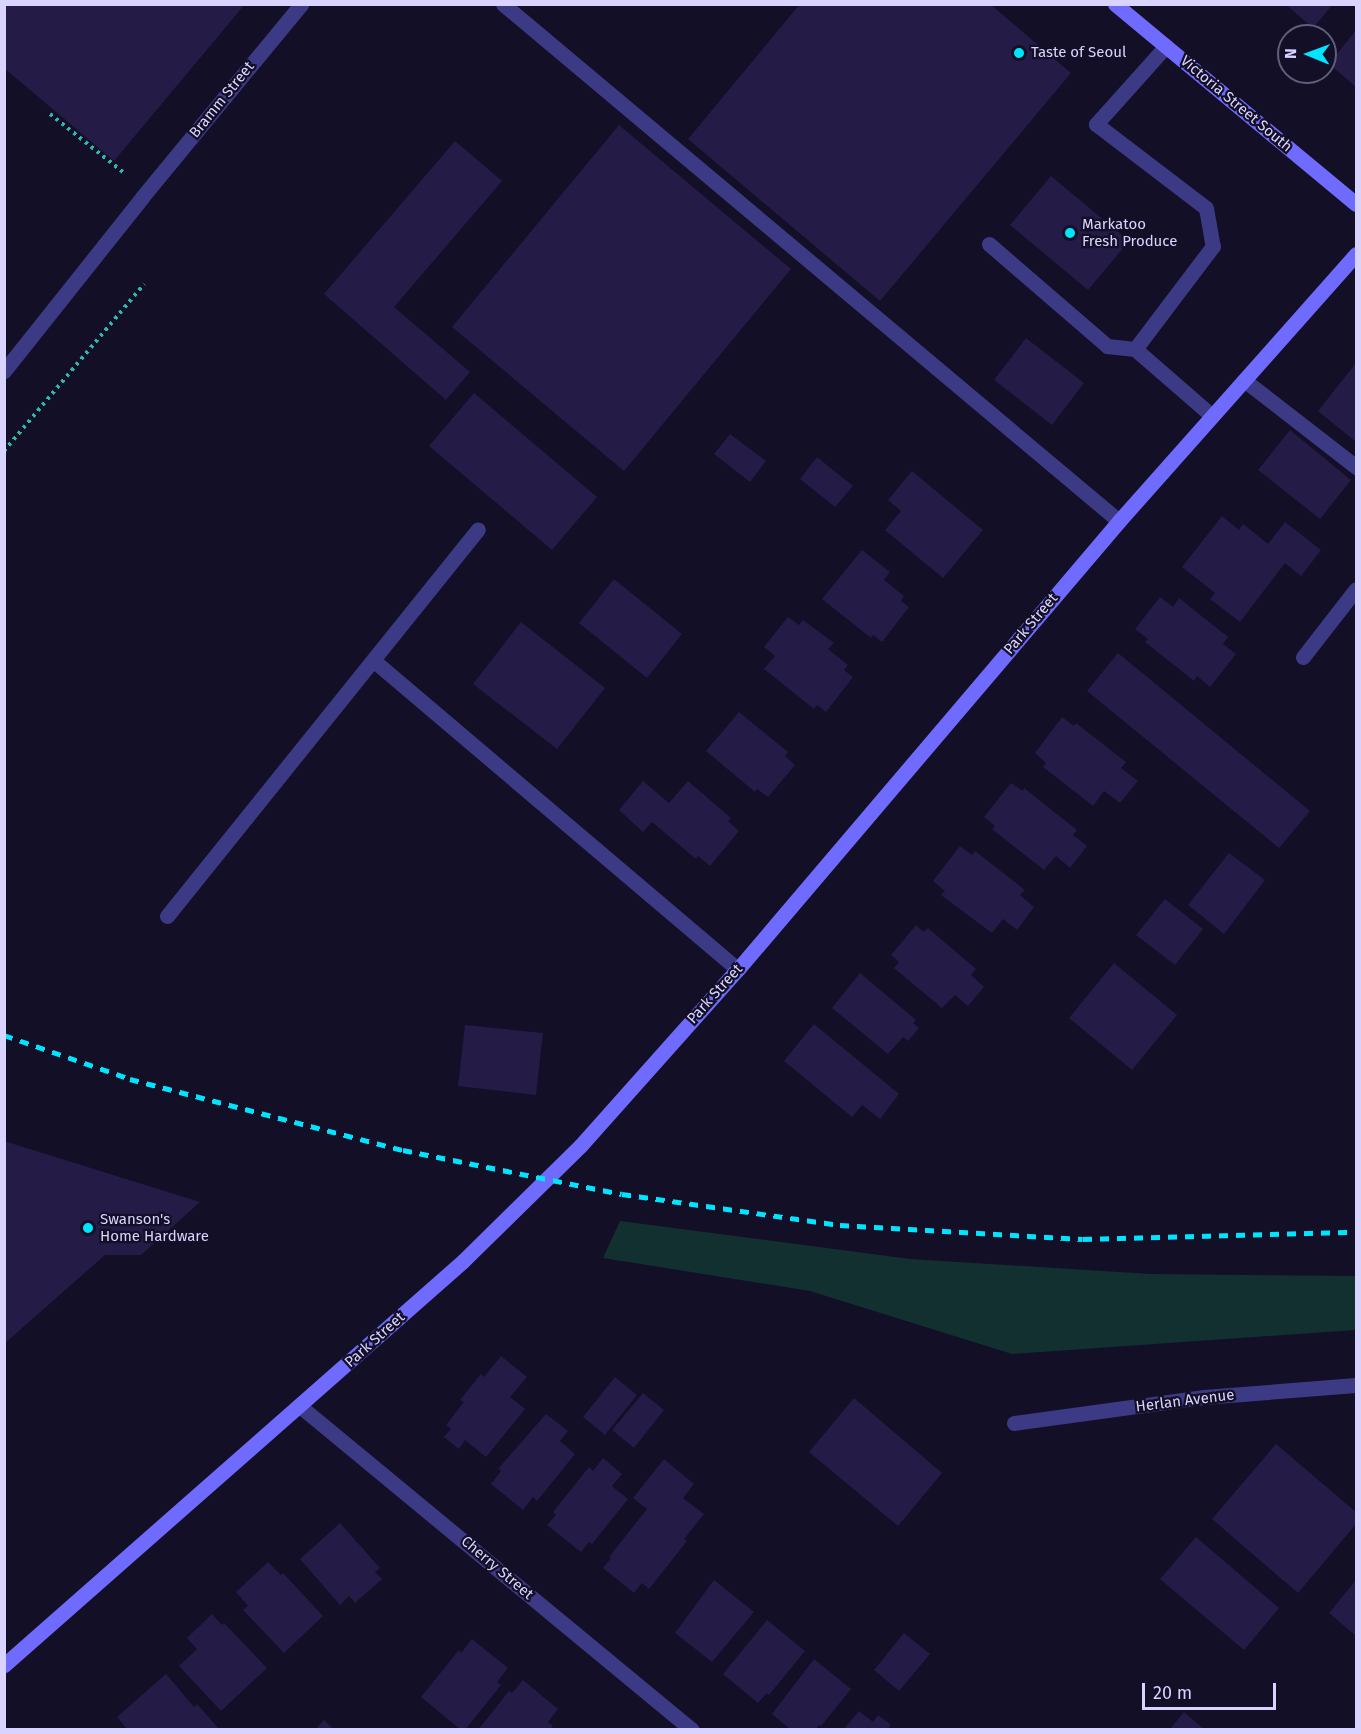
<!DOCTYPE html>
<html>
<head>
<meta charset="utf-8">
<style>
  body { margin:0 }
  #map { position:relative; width:1361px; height:1734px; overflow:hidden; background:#130f26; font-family:"Fira Sans",sans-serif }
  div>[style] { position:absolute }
  .green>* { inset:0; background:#12302f }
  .building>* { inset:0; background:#241b47 }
  .path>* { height:4px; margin-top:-2px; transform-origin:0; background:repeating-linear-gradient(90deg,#2fb8b0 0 3px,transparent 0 7.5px) }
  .lane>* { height:15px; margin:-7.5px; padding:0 7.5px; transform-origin:7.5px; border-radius:7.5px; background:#3d3a85 }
  .street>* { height:15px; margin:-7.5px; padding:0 7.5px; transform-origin:7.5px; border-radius:7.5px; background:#3d3a85 }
  .secondary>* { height:15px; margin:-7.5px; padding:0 7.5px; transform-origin:7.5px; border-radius:7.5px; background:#6f6bff }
  .rail>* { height:4.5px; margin-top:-2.25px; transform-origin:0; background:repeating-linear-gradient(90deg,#00e5ff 0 9px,transparent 0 17px) }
  .dots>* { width:16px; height:16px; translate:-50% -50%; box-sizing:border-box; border:3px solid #130f26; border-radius:50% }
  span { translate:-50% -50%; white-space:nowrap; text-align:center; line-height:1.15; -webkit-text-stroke:4.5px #130f26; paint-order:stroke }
  .poi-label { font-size:15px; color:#d9d4ff }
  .left { translate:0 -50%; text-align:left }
  .street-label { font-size:15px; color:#d9d4ff }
  .frame { position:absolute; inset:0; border:6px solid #d9d4ff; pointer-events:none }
  .north { position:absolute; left:1277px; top:24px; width:60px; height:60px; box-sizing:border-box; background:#130f26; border:2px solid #625e7d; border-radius:50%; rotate:271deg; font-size:16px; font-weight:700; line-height:24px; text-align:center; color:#d9d4ff }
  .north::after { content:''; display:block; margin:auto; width:21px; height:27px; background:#00e5ff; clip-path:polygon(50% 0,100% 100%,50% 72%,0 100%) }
  .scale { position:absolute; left:1142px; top:1683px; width:134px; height:27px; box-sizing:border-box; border:3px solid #d9d4ff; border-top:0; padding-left:8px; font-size:18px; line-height:21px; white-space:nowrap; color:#d9d4ff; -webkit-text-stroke:4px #130f26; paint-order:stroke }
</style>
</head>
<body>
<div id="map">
  <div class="green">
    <div style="clip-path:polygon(620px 1221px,910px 1259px,1151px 1274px,1356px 1276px,1356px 1330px,1012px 1354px,810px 1291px,603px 1258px)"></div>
  </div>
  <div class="building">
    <div style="clip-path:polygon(4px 4px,245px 4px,114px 161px,4px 68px)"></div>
    <div style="clip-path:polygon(800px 4px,990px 4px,1071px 73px,880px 301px,688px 139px)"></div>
    <div style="clip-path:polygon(1285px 4px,1333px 4px,1313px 28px)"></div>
    <div style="clip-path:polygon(1356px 30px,1356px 87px,1329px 64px)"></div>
    <div style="clip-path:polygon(619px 125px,791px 269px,624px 471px,452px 327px)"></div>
    <div style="clip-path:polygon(455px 141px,502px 181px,394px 307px,470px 372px,446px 400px,324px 294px)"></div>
    <div style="clip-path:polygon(1051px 176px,1129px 241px,1088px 290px,1010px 225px)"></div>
    <div style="clip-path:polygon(1026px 338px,1084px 383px,1052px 425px,994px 380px)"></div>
    <div style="clip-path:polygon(1356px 363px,1356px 442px,1318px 411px)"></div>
    <div style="clip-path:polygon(474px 393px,597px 497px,552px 550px,429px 446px)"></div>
    <div style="clip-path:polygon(1290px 430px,1351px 480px,1320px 519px,1258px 470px)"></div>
    <div style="clip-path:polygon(730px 434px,766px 461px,750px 482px,714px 454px)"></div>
    <div style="clip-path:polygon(817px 457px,853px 486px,835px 507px,800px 479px)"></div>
    <div style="clip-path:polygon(912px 471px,983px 530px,943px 578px,885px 530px,901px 511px,888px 500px)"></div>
    <div style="clip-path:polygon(1222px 516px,1239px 530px,1243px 524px,1268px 544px,1285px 522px,1321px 550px,1301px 576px,1285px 563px,1240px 622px,1210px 599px,1215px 593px,1182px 567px)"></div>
    <div style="clip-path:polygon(862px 550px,890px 572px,884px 580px,904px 596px,901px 601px,909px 607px,882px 642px,873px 635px,871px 638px,822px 599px)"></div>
    <div style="clip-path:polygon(614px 579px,682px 634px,647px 678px,579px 623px)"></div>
    <div style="clip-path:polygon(1160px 597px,1173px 607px,1179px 598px,1228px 637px,1223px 644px,1236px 654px,1210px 687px,1197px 676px,1194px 681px,1145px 642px,1148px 639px,1135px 629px)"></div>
    <div style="clip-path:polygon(788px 617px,799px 625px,803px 620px,834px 643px,828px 649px,848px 665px,844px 670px,853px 677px,826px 712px,817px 705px,814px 709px,764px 669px,775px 656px,764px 647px)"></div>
    <div style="clip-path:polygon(521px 622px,605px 688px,557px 749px,473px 684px)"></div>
    <div style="clip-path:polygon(1118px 653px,1310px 811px,1279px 848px,1087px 691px)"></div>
    <div style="clip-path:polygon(739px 712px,788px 752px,785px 756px,795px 765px,768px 797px,757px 789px,755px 792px,706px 751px)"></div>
    <div style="clip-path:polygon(1062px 717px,1074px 726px,1076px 723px,1126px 762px,1121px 768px,1138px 781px,1120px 803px,1104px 791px,1093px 806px,1043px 767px,1046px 763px,1035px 753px)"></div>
    <div style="clip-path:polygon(643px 781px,669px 803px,688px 781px,731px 818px,728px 821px,739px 831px,710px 866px,698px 856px,696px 859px,652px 822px,643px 832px,619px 810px)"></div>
    <div style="clip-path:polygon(1011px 783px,1023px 791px,1024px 788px,1077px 830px,1073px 835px,1087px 846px,1070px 868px,1056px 856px,1044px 870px,992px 829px,995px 826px,984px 817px)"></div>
    <div style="clip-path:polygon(960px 846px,972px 855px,975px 851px,1025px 890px,1020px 895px,1034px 907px,1017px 930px,1003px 919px,992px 933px,941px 895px,945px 891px,933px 881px)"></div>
    <div style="clip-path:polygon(1229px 853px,1265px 880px,1224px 934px,1188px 905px)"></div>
    <div style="clip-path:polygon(1165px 899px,1203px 929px,1175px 965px,1136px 935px)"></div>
    <div style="clip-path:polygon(916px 925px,924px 932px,928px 928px,976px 969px,971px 975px,984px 987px,968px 1006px,955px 995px,942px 1008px,894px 968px,899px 962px,891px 955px)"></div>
    <div style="clip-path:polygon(1114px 963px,1177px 1015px,1132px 1070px,1069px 1018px)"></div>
    <div style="clip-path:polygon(860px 973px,916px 1020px,913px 1023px,919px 1028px,908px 1041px,903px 1037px,888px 1054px,832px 1008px)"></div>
    <div style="clip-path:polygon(814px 1024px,899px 1094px,880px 1119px,862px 1105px,852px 1117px,784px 1061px)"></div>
    <div style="clip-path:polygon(465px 1025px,543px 1033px,536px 1095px,458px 1086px)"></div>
    <div style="clip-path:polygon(4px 1141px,200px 1202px,141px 1255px,105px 1255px,4px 1344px)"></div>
    <div style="clip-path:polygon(501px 1356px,527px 1377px,510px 1397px,525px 1409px,486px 1457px,465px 1440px,459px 1449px,444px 1437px,451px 1429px,446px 1425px,464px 1402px,460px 1400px,481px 1374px,484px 1377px)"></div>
    <div style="clip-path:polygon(615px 1377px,637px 1395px,605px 1435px,583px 1417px)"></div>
    <div style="clip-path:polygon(643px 1393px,664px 1410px,634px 1448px,612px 1430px)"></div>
    <div style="clip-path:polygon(854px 1398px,942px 1473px,898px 1526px,809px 1452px)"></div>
    <div style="clip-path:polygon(546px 1414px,568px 1431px,560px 1441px,575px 1454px,537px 1501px,533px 1497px,523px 1510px,491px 1484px,501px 1471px,498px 1469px)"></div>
    <div style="clip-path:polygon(1276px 1444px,1356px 1512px,1356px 1524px,1298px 1593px,1212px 1519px)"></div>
    <div style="clip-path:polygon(603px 1458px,622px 1474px,612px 1486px,628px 1499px,592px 1544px,589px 1542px,581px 1552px,547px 1525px,556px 1515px,553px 1512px,589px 1467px,593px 1471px)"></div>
    <div style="clip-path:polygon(664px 1459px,694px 1484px,683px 1498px,704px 1514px,684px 1539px,687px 1541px,649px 1589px,642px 1583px,634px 1593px,603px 1568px,611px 1558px,609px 1557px,647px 1509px,633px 1498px)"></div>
    <div style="clip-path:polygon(340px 1523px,380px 1568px,375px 1572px,382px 1579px,355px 1603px,349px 1596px,340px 1605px,300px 1559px)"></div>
    <div style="clip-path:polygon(1196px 1537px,1279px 1608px,1244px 1650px,1160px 1579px)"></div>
    <div style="clip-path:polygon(268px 1562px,281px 1575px,283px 1573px,323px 1616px,284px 1653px,243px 1610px,248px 1606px,236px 1592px)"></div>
    <div style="clip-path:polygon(714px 1580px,754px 1612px,712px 1662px,675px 1633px)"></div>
    <div style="clip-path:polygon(1356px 1580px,1356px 1636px,1329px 1613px)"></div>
    <div style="clip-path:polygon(212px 1614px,222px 1625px,224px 1623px,267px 1668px,221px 1711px,179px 1666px,197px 1649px,187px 1638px)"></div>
    <div style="clip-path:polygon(767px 1620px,805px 1651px,769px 1695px,767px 1693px,758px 1703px,723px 1674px)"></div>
    <div style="clip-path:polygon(904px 1633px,930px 1654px,899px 1691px,874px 1670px)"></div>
    <div style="clip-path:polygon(472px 1639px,508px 1668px,497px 1682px,501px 1685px,465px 1730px,461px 1730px,421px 1697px,459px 1650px,461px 1653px)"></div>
    <div style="clip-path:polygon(814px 1659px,851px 1689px,821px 1726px,819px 1725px,815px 1730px,791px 1730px,772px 1714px)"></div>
    <div style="clip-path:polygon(166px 1674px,194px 1707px,197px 1704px,220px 1730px,128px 1730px,117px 1717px)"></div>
    <div style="clip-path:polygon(523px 1680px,558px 1709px,548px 1722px,553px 1726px,550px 1730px,478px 1730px,509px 1691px,512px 1693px)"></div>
    <div style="clip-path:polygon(859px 1711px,873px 1722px,878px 1715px,891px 1725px,887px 1730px,843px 1730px)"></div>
    <div style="clip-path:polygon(1184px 1712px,1205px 1730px,1169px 1730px)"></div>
    <div style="clip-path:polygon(324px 1720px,334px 1730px,315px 1730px)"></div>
  </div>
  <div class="path">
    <div style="left:50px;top:114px;width:93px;rotate:38.5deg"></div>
    <div style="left:4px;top:451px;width:218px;rotate:-50deg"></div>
  </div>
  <div class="lane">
    <div style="left:503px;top:4px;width:804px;rotate:40.01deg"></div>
    <div style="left:1166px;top:46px;width:105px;rotate:131.9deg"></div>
    <div style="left:1096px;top:124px;width:138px;rotate:37.4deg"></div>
    <div style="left:1206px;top:208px;width:39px;rotate:80deg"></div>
    <div style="left:1213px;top:246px;width:129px;rotate:127.1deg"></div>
    <div style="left:1135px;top:349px;width:102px;rotate:41deg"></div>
    <div style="left:989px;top:244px;width:156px;rotate:40.8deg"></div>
    <div style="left:1107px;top:346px;width:28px;rotate:6deg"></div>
    <div style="left:4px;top:371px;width:223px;rotate:-51.5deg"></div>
    <div style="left:1244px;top:380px;width:142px;rotate:37.8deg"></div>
    <div style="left:1303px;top:657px;width:86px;rotate:-52.1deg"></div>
    <div style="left:373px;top:660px;width:478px;rotate:40.3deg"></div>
    <div style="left:167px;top:916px;width:496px;rotate:-51.2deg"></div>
    <div style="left:1014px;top:1423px;width:192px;rotate:-7.8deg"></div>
    <div style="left:1204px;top:1397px;width:152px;rotate:-4.5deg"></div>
  </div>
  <div class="street">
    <div style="left:143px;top:196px;width:249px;rotate:-50.5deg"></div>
    <div style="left:301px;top:1407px;width:507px;rotate:39.56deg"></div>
  </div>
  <div class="secondary">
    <div style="left:1115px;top:4px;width:313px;rotate:39.7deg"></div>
    <div style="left:4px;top:1665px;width:611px;rotate:-41.35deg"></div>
    <div style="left:463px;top:1261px;width:165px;rotate:-44.5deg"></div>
    <div style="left:581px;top:1145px;width:236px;rotate:-48.3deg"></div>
    <div style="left:738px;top:969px;width:588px;rotate:-49.62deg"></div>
    <div style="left:1119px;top:521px;width:357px;rotate:-48.4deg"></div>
  </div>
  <div class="rail">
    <div style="left:4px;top:1035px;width:133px;rotate:19.2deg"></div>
    <div style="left:130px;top:1079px;width:282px;rotate:14.6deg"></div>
    <div style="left:403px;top:1150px;width:223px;rotate:11.4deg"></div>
    <div style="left:622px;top:1194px;width:220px;rotate:8.1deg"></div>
    <div style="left:840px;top:1225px;width:243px;rotate:3.3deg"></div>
    <div style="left:1083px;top:1239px;width:273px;rotate:-1.5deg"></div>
  </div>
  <div class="dots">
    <div style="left:1019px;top:53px;background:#00e5ff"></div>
    <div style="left:1070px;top:233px;background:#00e5ff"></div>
    <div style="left:88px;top:1228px;background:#00e5ff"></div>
  </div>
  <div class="poi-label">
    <span class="left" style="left:1031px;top:53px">Taste of Seoul</span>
    <span class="left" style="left:1082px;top:233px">Markatoo<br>Fresh Produce</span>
    <span class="left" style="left:100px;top:1228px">Swanson's<br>Home Hardware</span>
  </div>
  <div class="street-label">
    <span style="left:222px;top:100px;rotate:-51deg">Bramm Street</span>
    <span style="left:1236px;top:104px;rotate:40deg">Victoria Street South</span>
    <span style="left:1031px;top:624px;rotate:-50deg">Park Street</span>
    <span style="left:715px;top:994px;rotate:-48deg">Park Street</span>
    <span style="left:375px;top:1340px;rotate:-42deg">Park Street</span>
    <span style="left:1185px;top:1401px;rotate:-7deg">Herlan Avenue</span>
    <span style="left:497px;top:1568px;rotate:40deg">Cherry Street</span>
  </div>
  <div class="frame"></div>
  <div class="north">N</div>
  <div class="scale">20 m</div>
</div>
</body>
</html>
